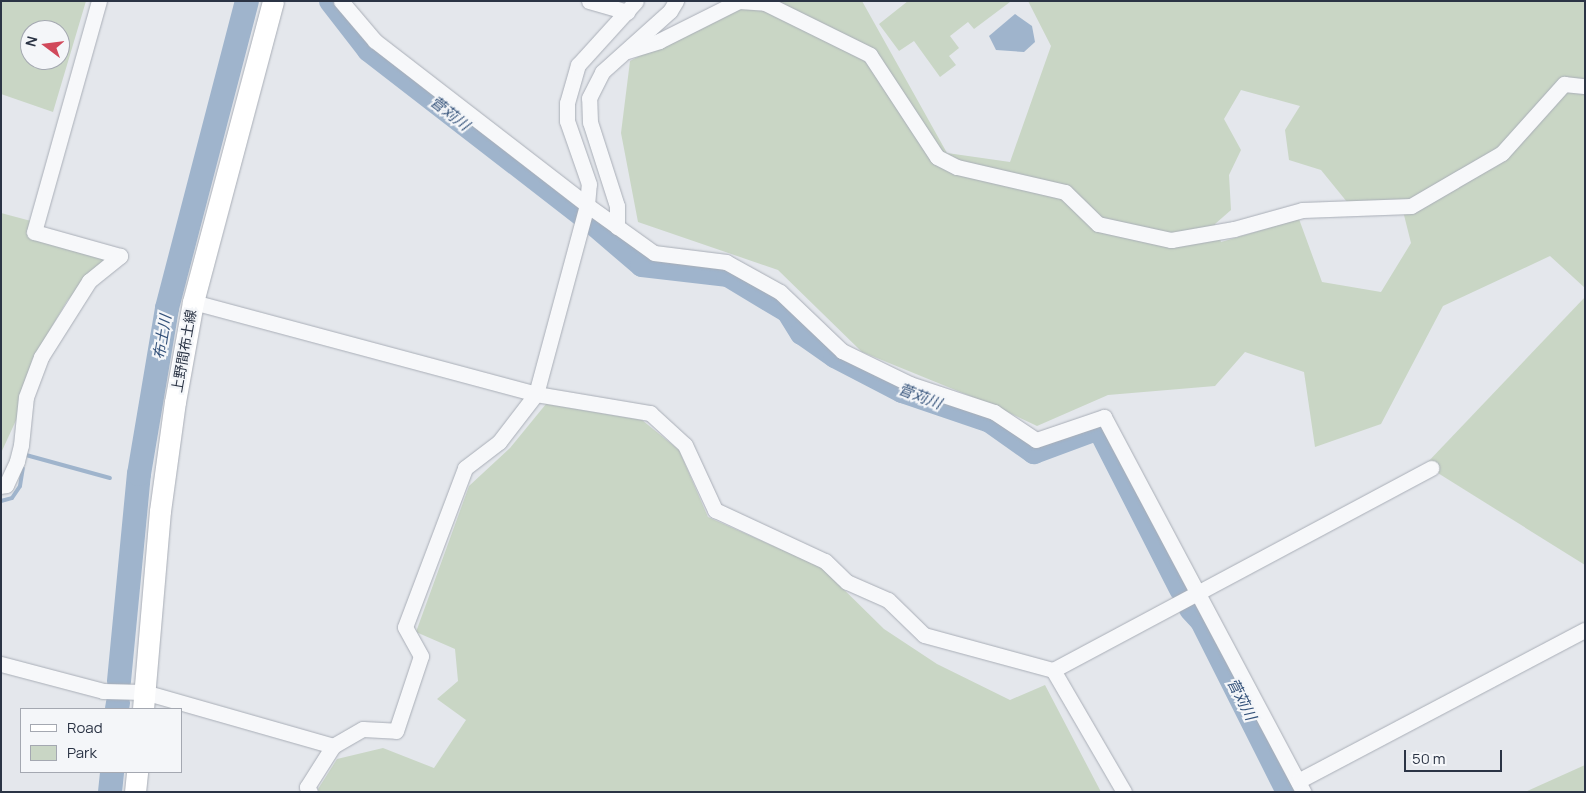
<!DOCTYPE html>
<html>
<head>
<meta charset="utf-8">
<style>
  body { margin:0 }
  #map { position:relative; width:1586px; height:793px; overflow:hidden; background:#e4e7ec; font-family:Manrope,"Noto Sans JP",sans-serif }
  div>[style] { position:absolute }
  .green>* { inset:0; background:#c9d6c5 }
  .water>* { inset:0; background:#9fb4cc }
  .stream>* { height:4px; margin:-2px; padding:0 2px; transform-origin:2px; border-radius:2px; background:#9fb4cc }
  .river>* { height:24px; margin:-12px; padding:0 12px; transform-origin:12px; border-radius:12px; background:#9fb4cc }
  .roads { filter:drop-shadow(0 0 1px #a9aeb7) drop-shadow(0 0 1px #a9aeb7) }
  .minor>* { height:15px; margin:-7.5px; padding:0 7.5px; transform-origin:7.5px; border-radius:7.5px; background:#f7f8fa }
  .secondary>* { height:21px; margin:-10.5px; padding:0 10.5px; transform-origin:10.5px; border-radius:10.5px; background:#fff }
  span { translate:-50% -50%; white-space:nowrap; text-align:center; line-height:1.15; -webkit-text-stroke:4.5px #f4f6f9; paint-order:stroke }
  .street-label { font-size:14px; color:#2b3445 }
  .water-label { font-size:15px; color:#34527a; font-style:italic }
  .frame { position:absolute; inset:0; border:2px solid #2b3445; pointer-events:none }
  .legend { position:absolute; left:20px; top:708px; width:162px; height:65px; box-sizing:border-box; background:#f4f6f9; border:1px solid #a4a8b1; margin:0; padding:6px 9px; list-style:none; font-size:15px; color:#2b3445 }
  .legend li { display:flex; align-items:center; gap:10px; height:25px }
  .legend b { width:25px; border:1px solid #a4a8b1 }
  .north { position:absolute; left:20px; top:20px; width:50px; height:50px; box-sizing:border-box; background:#f4f6f9; border:1px solid #a4a8b1; border-radius:50%; rotate:285deg; font-size:14px; font-weight:700; line-height:20px; text-align:center; color:#2b3445 }
  .north::after { content:''; display:block; margin:auto; width:18px; height:22px; background:#d1495b; clip-path:polygon(50% 0,100% 100%,50% 72%,0 100%) }
  .scale { position:absolute; left:1404px; top:750px; width:98px; height:22px; box-sizing:border-box; border:2px solid #2b3445; border-top:0; padding-left:6px; font-size:15px; line-height:18px; white-space:nowrap; color:#2b3445; -webkit-text-stroke:4px #f4f6f9; paint-order:stroke }
</style>
</head>
<body>
<div id="map">
  <div class="green">
    <div style="clip-path:polygon(evenodd,1px 1px,86px 1px,53px 112px,1px 94px,1px 1px,30px 30px,60px 30px,60px 60px,30px 60px,30px 30px)"></div>
    <div style="clip-path:polygon(evenodd,742px 1px,862px 1px,947px 153px,1010px 162px,1051px 46px,1028px 1px,1585px 1px,1585px 288px,1550px 256px,1443px 306px,1381px 424px,1315px 447px,1304px 372px,1245px 352px,1215px 386px,1108px 395px,1037px 426px,997px 407px,862px 352px,778px 270px,638px 222px,621px 133px,630px 61px,742px 1px,1241px 90px,1300px 106px,1285px 130px,1289px 160px,1321px 170px,1356px 213px,1403px 211px,1411px 243px,1381px 292px,1322px 282px,1299px 219px,1221px 242px,1215px 224px,1231px 210px,1229px 175px,1241px 150px,1224px 119px,1241px 90px)"></div>
    <div style="clip-path:polygon(908px 1px,1010px 1px,1010px 2px,974px 29px,968px 22px,950px 36px,959px 48px,949px 56px,956px 65px,940px 77px,914px 41px,899px 51px,879px 24px)"></div>
    <div style="clip-path:polygon(1px 213px,31px 221px,28px 236px,107px 256px,67px 301px,32px 360px,18px 416px,1px 453px)"></div>
    <div style="clip-path:polygon(1585px 297px,1585px 565px,1425px 465px)"></div>
    <div style="clip-path:polygon(546px 404px,642px 420px,679px 450px,708px 517px,821px 567px,884px 629px,937px 664px,1010px 700px,1045px 685px,1101px 792px,319px 792px,318px 789px,337px 759px,383px 748px,434px 768px,466px 720px,437px 699px,458px 681px,455px 649px,416px 632px,469px 486px,510px 448px)"></div>
    <div style="clip-path:polygon(1585px 765px,1585px 792px,1525px 792px)"></div>
  </div>
  <div class="water">
    <div style="clip-path:polygon(1015px 14px,1032px 26px,1035px 42px,1024px 52px,996px 50px,989px 36px)"></div>
  </div>
  <div class="stream">
    <div style="left:26px;top:455px;width:87px;rotate:15.3deg"></div>
    <div style="left:1px;top:501px;width:11px;rotate:-15deg"></div>
    <div style="left:12px;top:498px;width:14px;rotate:-56deg"></div>
    <div style="left:20px;top:486px;width:18px;rotate:-81deg"></div>
  </div>
  <div class="river">
    <div style="left:331px;top:1px;width:62px;rotate:52.2deg"></div>
    <div style="left:369px;top:50px;width:268px;rotate:37.7deg"></div>
    <div style="left:594px;top:224px;width:63px;rotate:40.5deg"></div>
    <div style="left:642px;top:265px;width:87px;rotate:6.6deg"></div>
    <div style="left:728px;top:275px;width:70px;rotate:31deg"></div>
    <div style="left:788px;top:311px;width:26px;rotate:58deg"></div>
    <div style="left:802px;top:333px;width:40px;rotate:34.9deg"></div>
    <div style="left:835px;top:356px;width:76px;rotate:27.6deg"></div>
    <div style="left:902px;top:391px;width:93px;rotate:18.8deg"></div>
    <div style="left:990px;top:421px;width:54px;rotate:35.2deg"></div>
    <div style="left:1034px;top:452px;width:69px;rotate:-20.3deg"></div>
    <div style="left:1099px;top:428px;width:181px;rotate:63deg"></div>
    <div style="left:1191px;top:609px;width:16px;rotate:47deg"></div>
    <div style="left:1202px;top:621px;width:191px;rotate:63.3deg"></div>
    <div style="left:119px;top:681px;width:208px;rotate:-84.5deg"></div>
    <div style="left:139px;top:474px;width:168px;rotate:-80.4deg"></div>
    <div style="left:167px;top:308px;width:317px;rotate:-75.4deg"></div>
    <div style="left:117px;top:709px;width:6px;rotate:-81deg"></div>
    <div style="left:110px;top:792px;width:20px;rotate:-84deg"></div>
  </div>
  <div class="roads">
    <div class="minor">
      <div style="left:341px;top:1px;width:52px;rotate:49.6deg"></div>
      <div style="left:375px;top:41px;width:268px;rotate:37.7deg"></div>
      <div style="left:587px;top:205px;width:82px;rotate:35.6deg"></div>
      <div style="left:654px;top:253px;width:73px;rotate:7.1deg"></div>
      <div style="left:726px;top:262px;width:62px;rotate:29.1deg"></div>
      <div style="left:780px;top:292px;width:86px;rotate:43.6deg"></div>
      <div style="left:842px;top:351px;width:76px;rotate:25.9deg"></div>
      <div style="left:910px;top:384px;width:89px;rotate:18.4deg"></div>
      <div style="left:994px;top:412px;width:50px;rotate:33.7deg"></div>
      <div style="left:1036px;top:440px;width:72px;rotate:-18.7deg"></div>
      <div style="left:1104px;top:417px;width:425px;rotate:62deg"></div>
      <div style="left:589px;top:1px;width:40px;rotate:16deg"></div>
      <div style="left:627px;top:51px;width:34px;rotate:-17deg"></div>
      <div style="left:659px;top:41px;width:89px;rotate:-26.6deg"></div>
      <div style="left:739px;top:1px;width:26px;rotate:4deg"></div>
      <div style="left:765px;top:3px;width:117px;rotate:26.3deg"></div>
      <div style="left:870px;top:55px;width:122px;rotate:56.7deg"></div>
      <div style="left:937px;top:157px;width:22px;rotate:27deg"></div>
      <div style="left:957px;top:167px;width:111px;rotate:13deg"></div>
      <div style="left:1065px;top:192px;width:46px;rotate:44.1deg"></div>
      <div style="left:1098px;top:224px;width:75px;rotate:12.4deg"></div>
      <div style="left:1171px;top:240px;width:64px;rotate:-9.9deg"></div>
      <div style="left:1234px;top:229px;width:71px;rotate:-15.6deg"></div>
      <div style="left:1302px;top:210px;width:109px;rotate:-2.1deg"></div>
      <div style="left:1411px;top:206px;width:105px;rotate:-30.2deg"></div>
      <div style="left:1502px;top:153px;width:93px;rotate:-48.1deg"></div>
      <div style="left:1564px;top:84px;width:20px;rotate:6deg"></div>
      <div style="left:617px;top:227px;width:21px;rotate:-90deg"></div>
      <div style="left:617px;top:206px;width:88px;rotate:-107.8deg"></div>
      <div style="left:590px;top:122px;width:24px;rotate:-92deg"></div>
      <div style="left:589px;top:98px;width:29px;rotate:-63deg"></div>
      <div style="left:602px;top:72px;width:91px;rotate:-41.9deg"></div>
      <div style="left:670px;top:11px;width:12px;rotate:-59deg"></div>
      <div style="left:193px;top:302px;width:355px;rotate:15deg"></div>
      <div style="left:536px;top:394px;width:116px;rotate:9.5deg"></div>
      <div style="left:650px;top:413px;width:47px;rotate:42.4deg"></div>
      <div style="left:685px;top:445px;width:72px;rotate:65.2deg"></div>
      <div style="left:715px;top:510px;width:121px;rotate:24.9deg"></div>
      <div style="left:825px;top:561px;width:30px;rotate:44deg"></div>
      <div style="left:847px;top:582px;width:45px;rotate:23.7deg"></div>
      <div style="left:888px;top:600px;width:50px;rotate:44.2deg"></div>
      <div style="left:924px;top:635px;width:134px;rotate:15.2deg"></div>
      <div style="left:1053px;top:670px;width:429px;rotate:-28.1deg"></div>
      <div style="left:1px;top:486px;width:5px;rotate:-11deg"></div>
      <div style="left:6px;top:485px;width:26px;rotate:-65deg"></div>
      <div style="left:17px;top:461px;width:16px;rotate:-76deg"></div>
      <div style="left:21px;top:445px;width:48px;rotate:-84.1deg"></div>
      <div style="left:26px;top:397px;width:43px;rotate:-69.4deg"></div>
      <div style="left:41px;top:357px;width:90px;rotate:-57.7deg"></div>
      <div style="left:89px;top:281px;width:40px;rotate:-39deg"></div>
      <div style="left:120px;top:256px;width:89px;rotate:-164.4deg"></div>
      <div style="left:34px;top:232px;width:240px;rotate:-74.3deg"></div>
      <div style="left:1px;top:664px;width:106px;rotate:14.8deg"></div>
      <div style="left:103px;top:691px;width:41px;rotate:1.4deg"></div>
      <div style="left:144px;top:692px;width:197px;rotate:15.9deg"></div>
      <div style="left:1053px;top:670px;width:141px;rotate:59.8deg"></div>
      <div style="left:1298px;top:781px;width:324px;rotate:-27.8deg"></div>
      <div style="left:310px;top:792px;width:6px;rotate:-121deg"></div>
      <div style="left:307px;top:787px;width:49px;rotate:-57.6deg"></div>
      <div style="left:333px;top:746px;width:34px;rotate:-30deg"></div>
      <div style="left:363px;top:729px;width:33px;rotate:3deg"></div>
      <div style="left:396px;top:731px;width:79px;rotate:-71.6deg"></div>
      <div style="left:421px;top:656px;width:33px;rotate:-119deg"></div>
      <div style="left:405px;top:627px;width:170px;rotate:-69.3deg"></div>
      <div style="left:465px;top:468px;width:43px;rotate:-37.4deg"></div>
      <div style="left:499px;top:442px;width:61px;rotate:-52.4deg"></div>
      <div style="left:536px;top:394px;width:196px;rotate:-74.9deg"></div>
      <div style="left:587px;top:205px;width:21px;rotate:-85deg"></div>
      <div style="left:589px;top:184px;width:67px;rotate:-109.2deg"></div>
      <div style="left:567px;top:121px;width:18px;rotate:-90deg"></div>
      <div style="left:567px;top:103px;width:40px;rotate:-74deg"></div>
      <div style="left:578px;top:65px;width:86px;rotate:-47.8deg"></div>
    </div>
    <div class="secondary">
      <div style="left:143px;top:709px;width:199px;rotate:-85.1deg"></div>
      <div style="left:160px;top:511px;width:110px;rotate:-82.2deg"></div>
      <div style="left:175px;top:402px;width:102px;rotate:-79.8deg"></div>
      <div style="left:193px;top:302px;width:311px;rotate:-75.1deg"></div>
      <div style="left:135px;top:792px;width:20px;rotate:-84deg"></div>
    </div>
  </div>
  <div class="street-label">
    <span style="left:184px;top:351px;rotate:-80deg">上野間布土線</span>
  </div>
  <div class="water-label">
    <span style="left:450px;top:113px;rotate:38deg">菅苅川</span>
    <span style="left:162px;top:337px;rotate:-81deg">布土川</span>
    <span style="left:920px;top:396px;rotate:21deg">菅苅川</span>
    <span style="left:1242px;top:699px;rotate:63deg">菅苅川</span>
  </div>
  <div class="frame"></div>
  <ul class="legend">
  <li><b style="height:6px;background:#fff"></b>Road</li>
  <li><b style="height:14px;background:#c9d6c5"></b>Park</li>
  </ul>
  <div class="north">N</div>
  <div class="scale">50 m</div>
</div>
</body>
</html>
